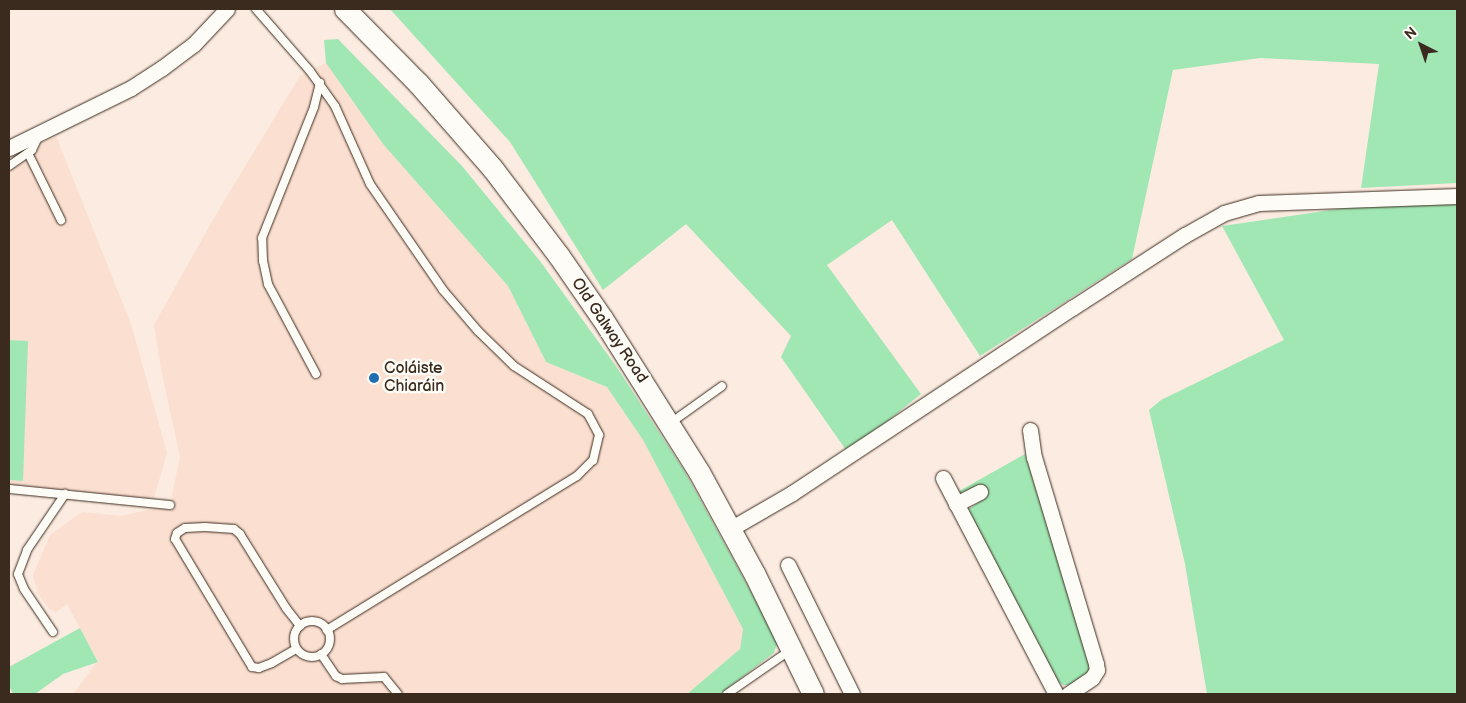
<!DOCTYPE html>
<html>
<head>
<meta charset="utf-8">
<style>
  body { margin:0 }
  #map { position:relative; width:1466px; height:703px; overflow:hidden; background:#fcebe0; font-family:"Balsamiq Sans",sans-serif }
  div>[style] { position:absolute }
  .built>* { inset:0; background:#fbdfd0 }
  .green>* { inset:0; background:#a1e7b3 }
  .roads { filter:drop-shadow(0 0 1px #3b2a1e) drop-shadow(0 0 1px #3b2a1e) }
  .service>* { height:8px; margin:-4px; padding:0 4px; transform-origin:4px; border-radius:4px; background:#fdfcf7 }
  .service>.ring { margin:-4px; padding:0; box-sizing:content-box; background:none; border:8px solid #fdfcf7; border-radius:50% }
  .minor>* { height:15px; margin:-7.5px; padding:0 7.5px; transform-origin:7.5px; border-radius:7.5px; background:#fdfcf7 }
  .secondary>* { height:21px; margin:-10.5px; padding:0 10.5px; transform-origin:10.5px; border-radius:10.5px; background:#fdfcf7 }
  .dots>* { width:14px; height:14px; translate:-50% -50%; box-sizing:border-box; border:2px solid #fdfcf7; border-radius:50% }
  span { translate:-50% -50%; white-space:nowrap; text-align:center; line-height:1.15; -webkit-text-stroke:5px #fdfcf7; paint-order:stroke }
  .street-label { font-size:16px; color:#3b2a1e }
  .poi-label { font-size:16px; color:#3b2a1e }
  .left { translate:0 -50%; text-align:left }
  .frame { position:absolute; inset:0; border:10px solid #3b2a1e; pointer-events:none }
  .north { position:absolute; left:1396px; top:20px; width:50px; height:50px; -webkit-text-stroke:4px #fdfcf7; paint-order:stroke; rotate:319deg; font-size:14px; font-weight:700; line-height:20px; text-align:center; color:#3b2a1e }
  .north::after { content:''; display:block; margin:auto; width:18px; height:22px; background:#3b2a1e; clip-path:polygon(50% 0,100% 100%,50% 72%,0 100%) }
</style>
</head>
<body>
<div id="map">
  <div class="built">
    <div style="clip-path:polygon(326px 63px,383px 144px,508px 286px,546px 362px,607px 387px,643px 440px,743px 629px,740px 649px,687px 694px,73px 694px,98px 661px,67px 604px,56px 612px,49px 609px,38px 594px,33px 575px,50px 535px,82px 512px,121px 516px,170px 505px,180px 457px,161px 369px,154px 325px,215px 216px,300px 76px)"></div>
    <div style="clip-path:polygon(56px 136px,131px 324px,167px 453px,154px 498px,9px 491px,9px 158px)"></div>
  </div>
  <div class="green">
    <div style="clip-path:polygon(390px 9px,1457px 9px,1457px 183px,1361px 188px,1379px 64px,1260px 58px,1173px 70px,1132px 259px,980px 356px,892px 220px,827px 265px,921px 394px,848px 453px,781px 357px,791px 336px,686px 224px,603px 290px,510px 142px)"></div>
    <div style="clip-path:polygon(338px 39px,462px 166px,540px 261px,616px 366px,685px 472px,778px 641px,774px 653px,720px 694px,687px 694px,740px 649px,743px 629px,643px 440px,607px 387px,546px 362px,508px 286px,383px 144px,326px 63px,324px 40px)"></div>
    <div style="clip-path:polygon(1457px 202px,1457px 694px,1207px 694px,1185px 564px,1149px 410px,1161px 400px,1284px 340px,1222px 226px,1351px 207px)"></div>
    <div style="clip-path:polygon(9px 340px,28px 341px,23px 481px,9px 480px)"></div>
    <div style="clip-path:polygon(1025px 454px,1088px 658px,1090px 671px,1070px 685px,1063px 685px,1052px 679px,967px 517px,969px 509px,982px 500px,978px 490px,962px 495px,959px 491px)"></div>
    <div style="clip-path:polygon(80px 628px,98px 662px,63px 674px,35px 694px,13px 694px,9px 686px,9px 667px)"></div>
  </div>
  <div class="roads">
    <div class="service">
      <div style="left:256px;top:9px;width:82px;rotate:48.9deg"></div>
      <div style="left:310px;top:71px;width:43px;rotate:54.5deg"></div>
      <div style="left:335px;top:106px;width:85px;rotate:65.8deg"></div>
      <div style="left:370px;top:184px;width:129px;rotate:55.4deg"></div>
      <div style="left:443px;top:290px;width:54px;rotate:49.5deg"></div>
      <div style="left:478px;top:331px;width:50px;rotate:44.2deg"></div>
      <div style="left:514px;top:366px;width:88px;rotate:33deg"></div>
      <div style="left:588px;top:414px;width:24px;rotate:62deg"></div>
      <div style="left:599px;top:435px;width:26px;rotate:103deg"></div>
      <div style="left:593px;top:460px;width:23px;rotate:135deg"></div>
      <div style="left:577px;top:476px;width:294px;rotate:148.4deg"></div>
      <div style="left:28px;top:153px;width:75px;rotate:63.8deg"></div>
      <div style="left:9px;top:166px;width:28px;rotate:-35deg"></div>
      <div style="left:32px;top:150px;width:17px;rotate:-65deg"></div>
      <div style="left:316px;top:374px;width:102px;rotate:-118.1deg"></div>
      <div style="left:268px;top:284px;width:24px;rotate:-102deg"></div>
      <div style="left:263px;top:261px;width:23px;rotate:-92deg"></div>
      <div style="left:262px;top:238px;width:141px;rotate:-68.3deg"></div>
      <div style="left:314px;top:107px;width:25px;rotate:-76deg"></div>
      <div style="left:669px;top:424px;width:65px;rotate:-35.6deg"></div>
      <div style="left:9px;top:489px;width:162px;rotate:5.7deg"></div>
      <div class="ring" style="left:294px;top:621px;width:28px;height:28px"></div>
      <div style="left:53px;top:632px;width:52px;rotate:-124deg"></div>
      <div style="left:24px;top:589px;width:16px;rotate:-112deg"></div>
      <div style="left:18px;top:574px;width:26px;rotate:-69deg"></div>
      <div style="left:27px;top:550px;width:68px;rotate:-55.8deg"></div>
      <div style="left:296px;top:649px;width:28px;rotate:150deg"></div>
      <div style="left:272px;top:663px;width:14px;rotate:159deg"></div>
      <div style="left:259px;top:668px;width:7px;rotate:-172deg"></div>
      <div style="left:252px;top:667px;width:149px;rotate:-121deg"></div>
      <div style="left:175px;top:539px;width:6px;rotate:-72deg"></div>
      <div style="left:177px;top:533px;width:9px;rotate:-32deg"></div>
      <div style="left:185px;top:528px;width:20px;rotate:-3deg"></div>
      <div style="left:205px;top:527px;width:29px;rotate:4deg"></div>
      <div style="left:234px;top:529px;width:8px;rotate:40deg"></div>
      <div style="left:240px;top:534px;width:87px;rotate:58.1deg"></div>
      <div style="left:286px;top:608px;width:23px;rotate:52deg"></div>
      <div style="left:321px;top:654px;width:27px;rotate:56deg"></div>
      <div style="left:336px;top:676px;width:7px;rotate:27deg"></div>
      <div style="left:342px;top:679px;width:42px;rotate:-2.7deg"></div>
      <div style="left:384px;top:677px;width:22px;rotate:51deg"></div>
      <div style="left:727px;top:694px;width:75px;rotate:-34.7deg"></div>
    </div>
    <div class="minor">
      <div style="left:9px;top:148px;width:136px;rotate:-26.2deg"></div>
      <div style="left:131px;top:88px;width:37px;rotate:-33deg"></div>
      <div style="left:162px;top:68px;width:40px;rotate:-37deg"></div>
      <div style="left:194px;top:44px;width:48px;rotate:-46.7deg"></div>
      <div style="left:1030px;top:430px;width:27px;rotate:82deg"></div>
      <div style="left:1034px;top:457px;width:216px;rotate:73.3deg"></div>
      <div style="left:1096px;top:664px;width:6px;rotate:81deg"></div>
      <div style="left:1097px;top:670px;width:9px;rotate:122deg"></div>
      <div style="left:1092px;top:678px;width:29px;rotate:146deg"></div>
      <div style="left:943px;top:478px;width:244px;rotate:62.4deg"></div>
      <div style="left:956px;top:504px;width:27px;rotate:-27deg"></div>
      <div style="left:730px;top:529px;width:72px;rotate:-30.1deg"></div>
      <div style="left:792px;top:493px;width:336px;rotate:-33.5deg"></div>
      <div style="left:1072px;top:308px;width:135px;rotate:-32.9deg"></div>
      <div style="left:1185px;top:235px;width:45px;rotate:-29.4deg"></div>
      <div style="left:1224px;top:213px;width:36px;rotate:-16deg"></div>
      <div style="left:1259px;top:203px;width:198px;rotate:-2deg"></div>
      <div style="left:788px;top:565px;width:144px;rotate:63.6deg"></div>
    </div>
    <div class="secondary">
      <div style="left:345px;top:9px;width:104px;rotate:45.4deg"></div>
      <div style="left:418px;top:83px;width:114px;rotate:48.9deg"></div>
      <div style="left:493px;top:169px;width:109px;rotate:52.8deg"></div>
      <div style="left:559px;top:256px;width:75px;rotate:55.3deg"></div>
      <div style="left:602px;top:318px;width:182px;rotate:57.8deg"></div>
      <div style="left:699px;top:472px;width:117px;rotate:61.5deg"></div>
      <div style="left:755px;top:575px;width:132px;rotate:64deg"></div>
    </div>
  </div>
  <div class="dots">
    <div style="left:374px;top:378px;background:#1f6fb2"></div>
  </div>
  <div class="street-label">
    <span style="left:609px;top:331px;rotate:56deg">Old Galway Road</span>
  </div>
  <div class="poi-label">
    <span class="left" style="left:384px;top:378px">Coláiste<br>Chiaráin</span>
  </div>
  <div class="frame"></div>
  <div class="north">N</div>
</div>
</body>
</html>
